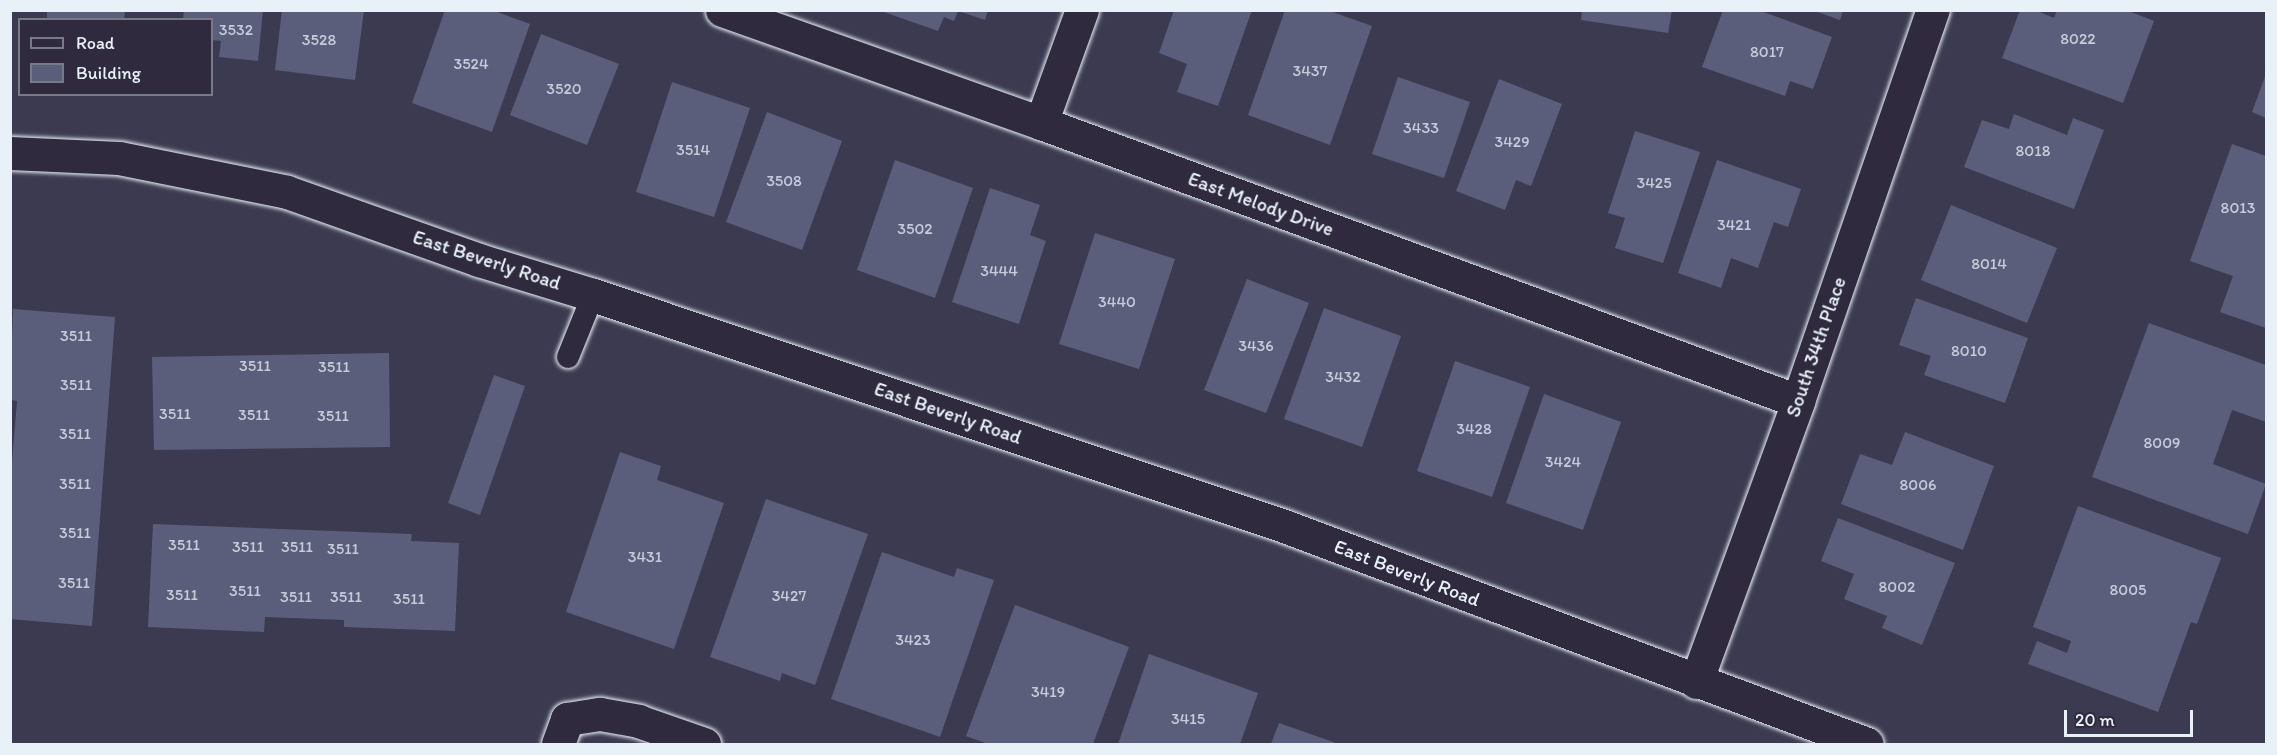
<!DOCTYPE html>
<html>
<head>
<meta charset="utf-8">
<style>
  body { margin:0 }
  #map { position:relative; width:2277px; height:755px; overflow:hidden; background:#3c3a50; font-family:Itim,sans-serif }
  div>[style] { position:absolute }
  .building>* { inset:0; background:#5b5e7b }
  .roads { filter:drop-shadow(0 0 2px #e8f1f8) drop-shadow(0 0 2px #e8f1f8) }
  .lane>* { height:22px; margin:-11px; padding:0 11px; transform-origin:11px; border-radius:11px; background:#2f2a3d }
  .street>* { height:33px; margin:-16.5px; padding:0 16.5px; transform-origin:16.5px; border-radius:16.5px; background:#2f2a3d }
  span { translate:-50% -50%; white-space:nowrap; text-align:center; line-height:1.15; -webkit-text-stroke:5px #2f2a3d; paint-order:stroke }
  .number-label { font-size:16px; color:#c5ccd9 }
  .number-label span { -webkit-text-stroke-width:0 }
  .street-label { font-size:20px; color:#e8f1f8 }
  .frame { position:absolute; inset:0; border:12px solid #e8f1f8; pointer-events:none }
  .legend { position:absolute; left:18px; top:18px; width:195px; height:78px; box-sizing:border-box; background:#2f2a3d; border:2px solid #797a88; margin:0; padding:8px 10px; list-style:none; font-size:18px; color:#e8f1f8 }
  .legend li { display:flex; align-items:center; gap:12px; height:30px }
  .legend b { width:30px; border:2px solid #797a88 }
  .scale { position:absolute; left:2064px; top:710px; width:129px; height:27px; box-sizing:border-box; border:3px solid #e8f1f8; border-top:0; padding-left:8px; font-size:18px; line-height:21px; white-space:nowrap; color:#e8f1f8; -webkit-text-stroke:4px #2f2a3d; paint-order:stroke }
</style>
</head>
<body>
<div id="map">
  <div class="building">
    <div style="clip-path:polygon(47px 10px,125px 10px,124px 20px,47px 20px)"></div>
    <div style="clip-path:polygon(184px 10px,263px 10px,258px 61px,219px 57px,221px 41px,212px 40px,212px 20px,183px 20px)"></div>
    <div style="clip-path:polygon(282px 10px,364px 10px,355px 80px,275px 70px)"></div>
    <div style="clip-path:polygon(445px 10px,492px 10px,530px 24px,492px 132px,412px 103px)"></div>
    <div style="clip-path:polygon(988px 10px,985px 20px,958px 11px,954px 21px,944px 17px,938px 31px,881px 11px)"></div>
    <div style="clip-path:polygon(1174px 10px,1252px 10px,1218px 106px,1177px 92px,1187px 64px,1159px 53px)"></div>
    <div style="clip-path:polygon(1285px 10px,1327px 10px,1372px 26px,1330px 145px,1248px 115px)"></div>
    <div style="clip-path:polygon(1582px 10px,1672px 10px,1668px 33px,1581px 20px)"></div>
    <div style="clip-path:polygon(1723px 10px,1758px 10px,1832px 37px,1813px 89px,1790px 81px,1785px 96px,1702px 67px)"></div>
    <div style="clip-path:polygon(1812px 10px,1843px 10px,1840px 20px)"></div>
    <div style="clip-path:polygon(2020px 10px,2035px 10px,2054px 18px,2057px 10px,2126px 10px,2154px 21px,2123px 103px,2002px 58px)"></div>
    <div style="clip-path:polygon(541px 34px,619px 64px,587px 145px,510px 115px)"></div>
    <div style="clip-path:polygon(2266px 74px,2266px 118px,2252px 112px)"></div>
    <div style="clip-path:polygon(1398px 77px,1470px 102px,1444px 178px,1372px 154px)"></div>
    <div style="clip-path:polygon(1499px 79px,1562px 104px,1531px 186px,1516px 180px,1505px 210px,1456px 191px)"></div>
    <div style="clip-path:polygon(672px 82px,750px 108px,714px 217px,636px 192px)"></div>
    <div style="clip-path:polygon(767px 112px,842px 141px,802px 250px,726px 222px)"></div>
    <div style="clip-path:polygon(2014px 114px,2067px 135px,2073px 118px,2104px 130px,2074px 209px,1964px 167px,1982px 120px,2009px 129px)"></div>
    <div style="clip-path:polygon(1635px 131px,1700px 152px,1663px 263px,1615px 248px,1625px 218px,1608px 213px)"></div>
    <div style="clip-path:polygon(2232px 144px,2266px 156px,2266px 328px,2220px 312px,2233px 276px,2190px 261px)"></div>
    <div style="clip-path:polygon(895px 160px,973px 188px,935px 298px,857px 270px)"></div>
    <div style="clip-path:polygon(1717px 160px,1801px 189px,1788px 227px,1774px 222px,1758px 268px,1731px 258px,1721px 288px,1678px 273px)"></div>
    <div style="clip-path:polygon(990px 188px,1040px 205px,1030px 235px,1046px 241px,1019px 324px,952px 302px)"></div>
    <div style="clip-path:polygon(1951px 205px,2057px 248px,2027px 323px,1921px 280px)"></div>
    <div style="clip-path:polygon(1095px 233px,1175px 259px,1139px 369px,1059px 344px)"></div>
    <div style="clip-path:polygon(1247px 279px,1309px 303px,1266px 413px,1204px 390px)"></div>
    <div style="clip-path:polygon(1916px 298px,2028px 338px,2005px 403px,1924px 375px,1931px 356px,1899px 345px)"></div>
    <div style="clip-path:polygon(1324px 308px,1401px 336px,1362px 447px,1284px 419px)"></div>
    <div style="clip-path:polygon(13px 309px,115px 317px,92px 626px,10px 619px,10px 486px,17px 401px,10px 400px)"></div>
    <div style="clip-path:polygon(2149px 323px,2266px 365px,2266px 422px,2232px 410px,2213px 464px,2266px 484px,2248px 534px,2092px 477px)"></div>
    <div style="clip-path:polygon(389px 353px,390px 447px,154px 450px,152px 357px)"></div>
    <div style="clip-path:polygon(1455px 361px,1530px 387px,1492px 497px,1417px 471px)"></div>
    <div style="clip-path:polygon(494px 375px,525px 386px,480px 515px,448px 503px)"></div>
    <div style="clip-path:polygon(1544px 394px,1621px 422px,1583px 530px,1506px 503px)"></div>
    <div style="clip-path:polygon(1905px 432px,1994px 466px,1963px 550px,1841px 504px,1860px 454px,1892px 465px)"></div>
    <div style="clip-path:polygon(620px 452px,661px 466px,657px 480px,724px 503px,674px 649px,566px 612px)"></div>
    <div style="clip-path:polygon(766px 499px,868px 534px,815px 685px,782px 673px,780px 681px,710px 657px)"></div>
    <div style="clip-path:polygon(2078px 506px,2221px 558px,2197px 624px,2191px 622px,2158px 712px,2028px 664px,2037px 641px,2067px 653px,2071px 641px,2033px 627px)"></div>
    <div style="clip-path:polygon(1838px 518px,1955px 563px,1922px 645px,1882px 628px,1887px 616px,1844px 599px,1854px 574px,1821px 561px)"></div>
    <div style="clip-path:polygon(153px 524px,412px 534px,411px 541px,459px 543px,455px 631px,344px 627px,344px 620px,265px 617px,264px 632px,148px 627px)"></div>
    <div style="clip-path:polygon(882px 552px,954px 577px,957px 568px,994px 580px,940px 737px,831px 699px)"></div>
    <div style="clip-path:polygon(1015px 605px,1129px 647px,1093px 744px,988px 744px,966px 736px)"></div>
    <div style="clip-path:polygon(1149px 654px,1258px 693px,1240px 744px,1118px 744px)"></div>
    <div style="clip-path:polygon(1279px 723px,1339px 744px,1271px 744px)"></div>
  </div>
  <div class="roads">
    <div class="lane">
      <div style="left:568px;top:357px;width:67px;rotate:-68deg"></div>
    </div>
    <div class="street">
      <div style="left:722px;top:10px;width:338px;rotate:19.5deg"></div>
      <div style="left:1041px;top:123px;width:806px;rotate:20.17deg"></div>
      <div style="left:1041px;top:123px;width:120px;rotate:-70.1deg"></div>
      <div style="left:10px;top:153px;width:109px;rotate:2.6deg"></div>
      <div style="left:119px;top:158px;width:171px;rotate:11.4deg"></div>
      <div style="left:287px;top:192px;width:204px;rotate:19.5deg"></div>
      <div style="left:479px;top:260px;width:119px;rotate:17.1deg"></div>
      <div style="left:593px;top:295px;width:729px;rotate:18.48deg"></div>
      <div style="left:1284px;top:526px;width:622px;rotate:20.5deg"></div>
      <div style="left:1696px;top:682px;width:299px;rotate:-70deg"></div>
      <div style="left:1798px;top:401px;width:414px;rotate:-71deg"></div>
      <div style="left:558px;top:744px;width:27px;rotate:-70deg"></div>
      <div style="left:567px;top:719px;width:33px;rotate:-9deg"></div>
      <div style="left:600px;top:714px;width:39px;rotate:10deg"></div>
      <div style="left:638px;top:721px;width:70px;rotate:19.2deg"></div>
    </div>
  </div>
  <div class="number-label">
    <span style="left:236px;top:30px">3532</span>
    <span style="left:2078px;top:39px">8022</span>
    <span style="left:319px;top:40px">3528</span>
    <span style="left:1767px;top:52px">8017</span>
    <span style="left:471px;top:64px">3524</span>
    <span style="left:1310px;top:71px">3437</span>
    <span style="left:564px;top:89px">3520</span>
    <span style="left:1421px;top:128px">3433</span>
    <span style="left:1512px;top:142px">3429</span>
    <span style="left:693px;top:150px">3514</span>
    <span style="left:2033px;top:151px">8018</span>
    <span style="left:784px;top:181px">3508</span>
    <span style="left:1654px;top:183px">3425</span>
    <span style="left:2238px;top:208px">8013</span>
    <span style="left:1734px;top:225px">3421</span>
    <span style="left:915px;top:229px">3502</span>
    <span style="left:1989px;top:264px">8014</span>
    <span style="left:999px;top:271px">3444</span>
    <span style="left:1117px;top:302px">3440</span>
    <span style="left:76px;top:336px">3511</span>
    <span style="left:1256px;top:346px">3436</span>
    <span style="left:1969px;top:351px">8010</span>
    <span style="left:255px;top:366px">3511</span>
    <span style="left:334px;top:367px">3511</span>
    <span style="left:1343px;top:377px">3432</span>
    <span style="left:76px;top:385px">3511</span>
    <span style="left:175px;top:414px">3511</span>
    <span style="left:254px;top:415px">3511</span>
    <span style="left:333px;top:416px">3511</span>
    <span style="left:1474px;top:429px">3428</span>
    <span style="left:75px;top:434px">3511</span>
    <span style="left:2162px;top:443px">8009</span>
    <span style="left:1563px;top:462px">3424</span>
    <span style="left:75px;top:484px">3511</span>
    <span style="left:1918px;top:485px">8006</span>
    <span style="left:75px;top:533px">3511</span>
    <span style="left:184px;top:545px">3511</span>
    <span style="left:248px;top:547px">3511</span>
    <span style="left:297px;top:547px">3511</span>
    <span style="left:343px;top:549px">3511</span>
    <span style="left:645px;top:557px">3431</span>
    <span style="left:74px;top:583px">3511</span>
    <span style="left:1897px;top:587px">8002</span>
    <span style="left:2128px;top:590px">8005</span>
    <span style="left:245px;top:591px">3511</span>
    <span style="left:182px;top:595px">3511</span>
    <span style="left:789px;top:596px">3427</span>
    <span style="left:296px;top:597px">3511</span>
    <span style="left:346px;top:597px">3511</span>
    <span style="left:409px;top:599px">3511</span>
    <span style="left:913px;top:640px">3423</span>
    <span style="left:1048px;top:692px">3419</span>
    <span style="left:1188px;top:719px">3415</span>
  </div>
  <div class="street-label">
    <span style="left:1261px;top:204px;rotate:20deg">East Melody Drive</span>
    <span style="left:487px;top:260px;rotate:18deg">East Beverly Road</span>
    <span style="left:1816px;top:347px;rotate:-71deg">South 34th Place</span>
    <span style="left:948px;top:413px;rotate:19deg">East Beverly Road</span>
    <span style="left:1407px;top:573px;rotate:21deg">East Beverly Road</span>
  </div>
  <div class="frame"></div>
  <ul class="legend">
  <li><b style="height:8px;background:#2f2a3d"></b>Road</li>
  <li><b style="height:16px;background:#5b5e7b"></b>Building</li>
  </ul>
  <div class="scale">20 m</div>
</div>
</body>
</html>
